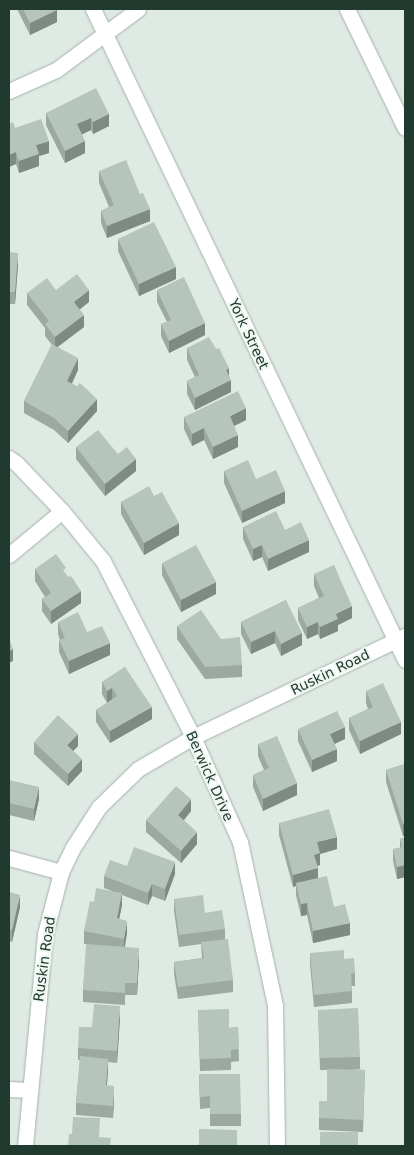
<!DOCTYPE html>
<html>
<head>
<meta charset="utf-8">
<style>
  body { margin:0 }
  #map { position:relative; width:414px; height:1155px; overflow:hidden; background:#e0eae4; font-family:"DejaVu Sans",sans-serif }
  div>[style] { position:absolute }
  .roads { filter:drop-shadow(0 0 1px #a3b2aa) drop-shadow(0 0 1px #a3b2aa) }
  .minor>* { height:15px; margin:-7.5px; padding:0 7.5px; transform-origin:7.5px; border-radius:7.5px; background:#fff }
  .wall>* { inset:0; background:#9ca9a2 }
  .shaded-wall>* { inset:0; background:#7f8a84 }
  .building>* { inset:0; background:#b5c5bc }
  span { translate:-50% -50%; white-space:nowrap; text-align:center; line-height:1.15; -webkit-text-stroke:4px #f0f7f2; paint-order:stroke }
  .street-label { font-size:14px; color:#213a2f }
  .frame { position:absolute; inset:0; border:10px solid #213a2f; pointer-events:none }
</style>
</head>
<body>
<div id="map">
  <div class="roads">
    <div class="minor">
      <div style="left:93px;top:9px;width:722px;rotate:64.39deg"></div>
      <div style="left:347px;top:9px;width:132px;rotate:64deg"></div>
      <div style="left:9px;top:91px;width:51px;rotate:-24.1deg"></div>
      <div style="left:56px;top:70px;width:102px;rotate:-36.6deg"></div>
      <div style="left:9px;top:458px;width:9px;rotate:36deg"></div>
      <div style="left:16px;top:463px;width:66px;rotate:46.2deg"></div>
      <div style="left:62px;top:511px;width:65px;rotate:50.6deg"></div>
      <div style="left:103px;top:561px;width:198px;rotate:62.9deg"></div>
      <div style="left:193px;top:737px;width:115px;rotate:65.9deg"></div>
      <div style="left:240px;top:842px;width:167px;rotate:77.9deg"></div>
      <div style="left:275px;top:1005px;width:141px;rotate:89.2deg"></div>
      <div style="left:9px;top:555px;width:69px;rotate:-39.7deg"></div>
      <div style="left:9px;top:858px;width:54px;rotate:15.1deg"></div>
      <div style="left:9px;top:1089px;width:20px;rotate:3deg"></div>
      <div style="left:25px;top:1146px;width:213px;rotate:-84.6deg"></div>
      <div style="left:45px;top:934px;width:64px;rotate:-75.5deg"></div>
      <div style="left:61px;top:872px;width:25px;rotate:-64deg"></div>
      <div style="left:72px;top:849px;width:50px;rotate:-57.3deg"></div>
      <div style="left:99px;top:807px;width:54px;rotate:-44.3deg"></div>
      <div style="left:138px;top:769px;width:64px;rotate:-30.2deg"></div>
      <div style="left:193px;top:737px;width:235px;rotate:-25.5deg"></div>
    </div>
  </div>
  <div class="wall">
    <div style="clip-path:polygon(17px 9px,57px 9px,57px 22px,30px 35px)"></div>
    <div style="clip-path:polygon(46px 113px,109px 114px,109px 126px,93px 134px,91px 130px,82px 134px,85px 153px,65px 163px,46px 125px)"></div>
    <div style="clip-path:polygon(9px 124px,15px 128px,49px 153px,39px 156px,39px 166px,19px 173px,16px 164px,9px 167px)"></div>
    <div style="clip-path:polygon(99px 171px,150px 221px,107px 238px,101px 223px,101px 211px,109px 207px,99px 183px)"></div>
    <div style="clip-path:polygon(118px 239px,176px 279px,139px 296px,118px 251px)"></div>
    <div style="clip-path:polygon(9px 252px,18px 265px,15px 304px,9px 304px)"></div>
    <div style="clip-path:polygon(56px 290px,89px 302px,80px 309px,84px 327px,57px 347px,78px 370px,72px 384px,97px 411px,68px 443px,54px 430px,24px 413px,24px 401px,52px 345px,45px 336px,45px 328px,27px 305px,27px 293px)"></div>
    <div style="clip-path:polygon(157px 290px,205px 335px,169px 353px,161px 336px,161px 324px,167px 322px,157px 302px)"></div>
    <div style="clip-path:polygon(187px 348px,229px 376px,231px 392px,195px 410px,187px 394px,187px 381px,195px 377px,187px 360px)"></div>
    <div style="clip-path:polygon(184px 417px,246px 420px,234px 426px,238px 447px,213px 459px,204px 440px,192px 446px,184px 429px)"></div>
    <div style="clip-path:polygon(76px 447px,118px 454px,136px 471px,105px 496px,76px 459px)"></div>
    <div style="clip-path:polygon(224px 471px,256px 479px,285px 503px,242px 523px,224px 483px)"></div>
    <div style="clip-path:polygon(154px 496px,179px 535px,144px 555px,121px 514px,121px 502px)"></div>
    <div style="clip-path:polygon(243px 527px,285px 530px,309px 552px,268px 571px,262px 557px,253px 561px,243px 539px)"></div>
    <div style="clip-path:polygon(162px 563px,216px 594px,181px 612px,162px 575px)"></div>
    <div style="clip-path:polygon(35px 569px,66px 574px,81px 603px,51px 624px,42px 611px,42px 599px,45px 597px,35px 581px)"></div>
    <div style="clip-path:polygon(314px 574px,352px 618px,338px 625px,338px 631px,320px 639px,318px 634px,307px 639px,298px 620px,298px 608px,319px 598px,314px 586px)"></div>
    <div style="clip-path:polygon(286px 600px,302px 645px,281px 656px,275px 643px,251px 654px,241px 634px,241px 622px)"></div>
    <div style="clip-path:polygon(58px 622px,110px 655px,69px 674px,59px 652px,59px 640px,60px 640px,58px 634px)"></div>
    <div style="clip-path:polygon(177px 626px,221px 639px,242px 665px,242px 677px,205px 679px,177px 639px)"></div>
    <div style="clip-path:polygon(125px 667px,152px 719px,110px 743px,96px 722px,96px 710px,107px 703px,102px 694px,102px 682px)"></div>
    <div style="clip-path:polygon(366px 691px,401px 734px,360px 754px,349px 730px,349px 718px,368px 709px,366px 703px)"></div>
    <div style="clip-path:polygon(298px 729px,345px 739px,334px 744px,337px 761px,312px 772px,298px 741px)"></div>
    <div style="clip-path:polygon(34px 742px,78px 746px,73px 751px,82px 771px,68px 786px,34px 754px)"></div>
    <div style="clip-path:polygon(258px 744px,297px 795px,263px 811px,253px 787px,253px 775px,264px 770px,258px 756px)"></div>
    <div style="clip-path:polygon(405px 764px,405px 835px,403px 836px,386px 782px,386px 770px)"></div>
    <div style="clip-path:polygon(9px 780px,39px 799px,34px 821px,9px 815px)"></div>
    <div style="clip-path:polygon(191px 811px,184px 820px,197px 844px,181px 863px,146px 832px,146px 820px)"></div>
    <div style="clip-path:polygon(279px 823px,337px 849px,320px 854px,320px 865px,317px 866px,318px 878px,350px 935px,313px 943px,307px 915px,301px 916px,296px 895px,296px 886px,293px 887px,279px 835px)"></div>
    <div style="clip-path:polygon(405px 838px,405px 877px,397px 879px,393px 861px,393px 849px,400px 848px,400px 839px)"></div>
    <div style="clip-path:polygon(127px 866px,175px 874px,165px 901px,152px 896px,148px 905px,122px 895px,122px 905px,119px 919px,127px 933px,125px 947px,139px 960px,137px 995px,125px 995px,125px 1005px,83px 1002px,83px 990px,87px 944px,84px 944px,84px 931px,94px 902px,112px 891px,104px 888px,104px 876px)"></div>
    <div style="clip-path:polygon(9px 892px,20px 907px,12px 942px,9px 941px)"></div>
    <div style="clip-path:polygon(174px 899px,205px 913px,225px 929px,225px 939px,233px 980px,233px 992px,178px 999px,174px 974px,174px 962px,202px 958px,201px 944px,179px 947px,174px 911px)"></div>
    <div style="clip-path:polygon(310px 953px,344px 959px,355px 973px,355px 986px,352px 986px,352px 1003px,314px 1007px,310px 965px)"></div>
    <div style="clip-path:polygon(198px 1010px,229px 1028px,238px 1027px,239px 1061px,231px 1062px,231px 1070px,200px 1071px)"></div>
    <div style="clip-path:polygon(318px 1010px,360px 1057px,360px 1069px,349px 1069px,365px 1070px,363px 1132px,319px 1130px,319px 1101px,327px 1101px,327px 1070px,320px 1070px)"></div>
    <div style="clip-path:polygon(120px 1018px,117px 1063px,108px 1062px,107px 1085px,114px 1098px,113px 1118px,76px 1115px,76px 1103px,80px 1060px,78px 1060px,78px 1048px,92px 1027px)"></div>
    <div style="clip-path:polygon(199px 1074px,241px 1114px,241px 1126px,210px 1126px,210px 1108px,200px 1109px)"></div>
  </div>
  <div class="shaded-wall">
    <div style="clip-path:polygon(57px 10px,57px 22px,30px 35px,30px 23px)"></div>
    <div style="clip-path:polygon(109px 114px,109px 126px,93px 134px,93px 122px)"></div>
    <div style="clip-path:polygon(91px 118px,91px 130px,77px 137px,77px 124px)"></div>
    <div style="clip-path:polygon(49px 141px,49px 153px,39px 156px,39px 166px,19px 173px,19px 161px,36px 145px)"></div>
    <div style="clip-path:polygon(85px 141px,85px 153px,65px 163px,65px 151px)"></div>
    <div style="clip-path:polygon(16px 152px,16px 164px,9px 167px,9px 155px)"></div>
    <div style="clip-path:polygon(150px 209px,150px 221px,107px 238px,107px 226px)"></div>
    <div style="clip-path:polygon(18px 253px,18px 265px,15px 304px,15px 292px)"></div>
    <div style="clip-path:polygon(176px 267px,176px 279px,139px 296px,139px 284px)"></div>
    <div style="clip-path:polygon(89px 290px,89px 302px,74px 314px,74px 302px)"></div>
    <div style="clip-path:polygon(84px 315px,84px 327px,55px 349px,55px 337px)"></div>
    <div style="clip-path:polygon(205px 323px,205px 335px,169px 353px,169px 341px)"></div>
    <div style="clip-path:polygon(78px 358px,78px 370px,67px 393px,67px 381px)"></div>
    <div style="clip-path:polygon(229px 368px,229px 381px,226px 370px)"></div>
    <div style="clip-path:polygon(231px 380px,231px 392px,195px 410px,195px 398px)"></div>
    <div style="clip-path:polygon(97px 399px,97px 411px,68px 443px,68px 431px)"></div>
    <div style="clip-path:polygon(246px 408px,246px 420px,230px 428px,230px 416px)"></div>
    <div style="clip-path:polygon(204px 428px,204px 440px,192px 446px,192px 434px)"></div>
    <div style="clip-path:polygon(238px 435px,238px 447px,213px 459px,213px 447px)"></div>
    <div style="clip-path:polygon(136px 459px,136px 471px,105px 496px,105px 484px)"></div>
    <div style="clip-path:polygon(285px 491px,285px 503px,242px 523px,242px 511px)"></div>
    <div style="clip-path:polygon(179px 523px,179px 535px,144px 555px,144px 543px)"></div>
    <div style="clip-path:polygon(309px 540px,309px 552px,268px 571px,268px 559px)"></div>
    <div style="clip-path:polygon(262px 545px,262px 557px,253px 561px,253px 549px)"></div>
    <div style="clip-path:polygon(216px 582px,216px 594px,181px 612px,181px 600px)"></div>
    <div style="clip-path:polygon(81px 591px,81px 603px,51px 624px,51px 611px)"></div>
    <div style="clip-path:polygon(352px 606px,352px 618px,338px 625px,338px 631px,320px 639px,320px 627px,336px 614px)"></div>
    <div style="clip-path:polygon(318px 622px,318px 634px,307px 639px,307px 627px)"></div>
    <div style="clip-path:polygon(275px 631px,275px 643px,251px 654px,251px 642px)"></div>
    <div style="clip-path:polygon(302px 633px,302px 645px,281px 656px,281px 644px)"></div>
    <div style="clip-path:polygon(110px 643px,110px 655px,69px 674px,69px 661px)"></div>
    <div style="clip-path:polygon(13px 649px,13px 661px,9px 663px,9px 651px)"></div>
    <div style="clip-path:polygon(112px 688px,112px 700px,107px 703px,107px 691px)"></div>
    <div style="clip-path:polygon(152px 707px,152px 719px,110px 743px,110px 731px)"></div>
    <div style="clip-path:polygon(401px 722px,401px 734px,360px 754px,360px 741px)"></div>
    <div style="clip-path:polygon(345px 727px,345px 739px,330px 746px,330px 734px)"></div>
    <div style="clip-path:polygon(78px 734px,78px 746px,67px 757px,67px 745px)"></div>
    <div style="clip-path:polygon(337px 749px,337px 761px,312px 772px,312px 760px)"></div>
    <div style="clip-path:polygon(82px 759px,82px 771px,68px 786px,68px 774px)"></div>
    <div style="clip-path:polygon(297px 783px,297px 795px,263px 811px,263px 799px)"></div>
    <div style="clip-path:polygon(39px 787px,39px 799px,34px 821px,34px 809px)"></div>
    <div style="clip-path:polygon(191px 799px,191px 811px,178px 827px,178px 815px)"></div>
    <div style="clip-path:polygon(405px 823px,405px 835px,403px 836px,403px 824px)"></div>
    <div style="clip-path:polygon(197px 832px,197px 844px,181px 863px,181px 851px)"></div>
    <div style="clip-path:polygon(337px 837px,337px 849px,320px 854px,320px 865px,314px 867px,314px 855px,317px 842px)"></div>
    <div style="clip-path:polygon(175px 862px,175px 874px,165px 901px,165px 889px)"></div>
    <div style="clip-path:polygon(405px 865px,405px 877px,397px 879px,397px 867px)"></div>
    <div style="clip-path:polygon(318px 868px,318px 880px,296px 883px,296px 886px,293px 887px,293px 875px)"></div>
    <div style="clip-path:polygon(152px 884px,152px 896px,148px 905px,148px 893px)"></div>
    <div style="clip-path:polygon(122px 893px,122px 905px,117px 930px,117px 918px)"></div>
    <div style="clip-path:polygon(20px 895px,20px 907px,12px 942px,12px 930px)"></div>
    <div style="clip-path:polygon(307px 903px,307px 915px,301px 916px,301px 904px)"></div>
    <div style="clip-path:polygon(127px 921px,127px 933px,124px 951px,124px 939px)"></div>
    <div style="clip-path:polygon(350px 923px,350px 935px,313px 943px,313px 931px)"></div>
    <div style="clip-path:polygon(139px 948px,139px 960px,137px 995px,137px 983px)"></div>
    <div style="clip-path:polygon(120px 1006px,120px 1018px,117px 1063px,117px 1051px)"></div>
    <div style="clip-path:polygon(108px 1059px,108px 1071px,106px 1097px,106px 1085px)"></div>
    <div style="clip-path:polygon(114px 1086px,114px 1098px,113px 1118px,113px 1106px)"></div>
  </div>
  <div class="building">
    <div style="clip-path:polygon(23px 9px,57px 9px,57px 10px,30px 23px)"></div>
    <div style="clip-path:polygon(96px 88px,109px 114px,93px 122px,91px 118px,77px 124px,85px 141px,65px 151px,46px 113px)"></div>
    <div style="clip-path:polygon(41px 119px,49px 141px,36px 145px,39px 154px,19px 161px,16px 152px,9px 155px,9px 124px,13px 122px,15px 128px)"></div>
    <div style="clip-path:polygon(126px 160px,140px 194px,143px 193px,150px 209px,107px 226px,101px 211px,114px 205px,99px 171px)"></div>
    <div style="clip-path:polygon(154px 222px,176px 267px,139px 284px,118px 239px)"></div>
    <div style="clip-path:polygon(9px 252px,18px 253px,15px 292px,9px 292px)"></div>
    <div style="clip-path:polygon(77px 274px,89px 290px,74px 302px,84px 315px,55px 337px,45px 324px,49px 321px,27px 293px,47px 278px,56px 290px)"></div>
    <div style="clip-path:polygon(184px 277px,205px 323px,169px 341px,161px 324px,171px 320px,157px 290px)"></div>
    <div style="clip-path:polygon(209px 337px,216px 349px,219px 348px,229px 368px,226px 370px,231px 380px,195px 398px,187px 381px,199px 375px,187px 348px)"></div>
    <div style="clip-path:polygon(52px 344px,78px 358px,67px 381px,77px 386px,80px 383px,97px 399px,68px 431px,54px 418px,24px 401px)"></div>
    <div style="clip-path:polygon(238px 391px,246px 408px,230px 416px,238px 435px,213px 447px,204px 428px,192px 434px,184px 417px)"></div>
    <div style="clip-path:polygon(98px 430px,118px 454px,127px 447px,136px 459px,105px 484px,76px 447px)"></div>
    <div style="clip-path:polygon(248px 460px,256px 479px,276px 470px,285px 491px,242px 511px,224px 471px)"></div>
    <div style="clip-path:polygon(149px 486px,154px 496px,162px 492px,179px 523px,144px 543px,121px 502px)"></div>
    <div style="clip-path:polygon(276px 511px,285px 530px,301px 522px,309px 540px,268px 559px,262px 545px,253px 549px,243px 527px)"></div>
    <div style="clip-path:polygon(196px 545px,216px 582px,181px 600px,162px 563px)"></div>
    <div style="clip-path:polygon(56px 554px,66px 568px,63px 570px,68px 577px,71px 576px,81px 591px,51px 611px,42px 599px,51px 593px,35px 569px)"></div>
    <div style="clip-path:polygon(334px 565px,352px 606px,336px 614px,338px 619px,320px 627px,318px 622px,307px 627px,298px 608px,324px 596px,314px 574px)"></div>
    <div style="clip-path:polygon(286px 600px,302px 633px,281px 644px,275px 631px,251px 642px,241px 622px)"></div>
    <div style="clip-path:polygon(201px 610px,221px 639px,240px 637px,242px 665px,205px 667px,177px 626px)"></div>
    <div style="clip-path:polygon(78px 612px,87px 632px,102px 626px,110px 643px,69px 661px,59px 640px,65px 638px,58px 622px)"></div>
    <div style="clip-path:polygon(9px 638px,13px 649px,9px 651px)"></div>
    <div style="clip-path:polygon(125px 667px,152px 707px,110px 731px,96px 710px,117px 696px,112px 688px,107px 691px,102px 682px)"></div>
    <div style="clip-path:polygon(383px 683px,401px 722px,360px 741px,349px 718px,373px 707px,366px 691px)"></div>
    <div style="clip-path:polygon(337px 711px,345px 727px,330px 734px,337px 749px,312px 760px,298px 729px)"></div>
    <div style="clip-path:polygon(58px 715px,78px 734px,67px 745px,82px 759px,68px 774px,34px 742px)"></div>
    <div style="clip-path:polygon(277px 736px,297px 783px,263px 799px,253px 775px,269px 768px,258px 744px)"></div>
    <div style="clip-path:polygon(405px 764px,405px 823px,403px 824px,386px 770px)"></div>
    <div style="clip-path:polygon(9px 780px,39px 787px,34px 809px,9px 803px)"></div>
    <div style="clip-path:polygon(176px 786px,191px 799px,178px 815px,197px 832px,181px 851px,146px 820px)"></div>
    <div style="clip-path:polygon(329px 809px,337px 837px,317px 842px,320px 853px,314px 855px,318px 868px,293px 875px,279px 823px)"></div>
    <div style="clip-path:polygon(405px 838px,405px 865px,397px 867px,393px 849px,402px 847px,400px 839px)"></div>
    <div style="clip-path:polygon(134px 847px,175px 862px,165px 889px,152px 884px,148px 893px,104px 876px,110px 860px,127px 866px)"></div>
    <div style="clip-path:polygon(327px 876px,334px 907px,345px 904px,350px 923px,313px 931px,307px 903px,301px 904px,296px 883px)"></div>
    <div style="clip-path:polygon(96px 888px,122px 893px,117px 918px,127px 921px,124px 939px,84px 931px,90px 901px,94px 902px)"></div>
    <div style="clip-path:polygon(9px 892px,20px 895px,12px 930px,9px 929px)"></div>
    <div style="clip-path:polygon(203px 895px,205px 913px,222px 910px,225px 929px,179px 935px,174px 899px)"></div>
    <div style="clip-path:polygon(228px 939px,233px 980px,178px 987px,174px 962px,204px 958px,201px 942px)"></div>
    <div style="clip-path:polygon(86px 944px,139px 948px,137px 983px,125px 983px,125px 993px,83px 990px)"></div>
    <div style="clip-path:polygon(344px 950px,344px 959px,354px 958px,355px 973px,351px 974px,352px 991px,314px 995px,310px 953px)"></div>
    <div style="clip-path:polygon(94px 1004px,120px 1006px,117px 1051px,78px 1048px,79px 1027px,92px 1027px)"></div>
    <div style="clip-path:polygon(358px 1008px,360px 1057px,320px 1058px,318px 1010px)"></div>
    <div style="clip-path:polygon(229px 1009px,229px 1028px,238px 1027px,239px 1049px,231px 1050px,231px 1058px,200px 1059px,198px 1010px)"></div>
    <div style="clip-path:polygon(80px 1056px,108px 1059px,106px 1085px,114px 1086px,113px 1106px,76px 1103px)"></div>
    <div style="clip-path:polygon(327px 1069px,365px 1070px,363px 1120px,319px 1118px,319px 1101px,327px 1101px)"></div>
    <div style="clip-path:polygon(199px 1074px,240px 1074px,241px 1114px,210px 1114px,210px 1096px,200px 1097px)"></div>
    <div style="clip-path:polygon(73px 1117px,100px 1118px,99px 1137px,111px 1138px,110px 1146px,68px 1146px,69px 1134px,72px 1134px)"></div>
    <div style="clip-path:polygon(199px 1129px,237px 1130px,237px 1146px,199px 1146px)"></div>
    <div style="clip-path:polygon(320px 1132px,358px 1132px,358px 1146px,320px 1146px)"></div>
  </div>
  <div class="street-label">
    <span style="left:249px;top:334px;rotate:65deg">York Street</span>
    <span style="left:330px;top:672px;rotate:-26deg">Ruskin Road</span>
    <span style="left:210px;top:776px;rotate:66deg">Berwick Drive</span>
    <span style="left:44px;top:959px;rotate:-82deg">Ruskin Road</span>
  </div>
  <div class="frame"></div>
</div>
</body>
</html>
